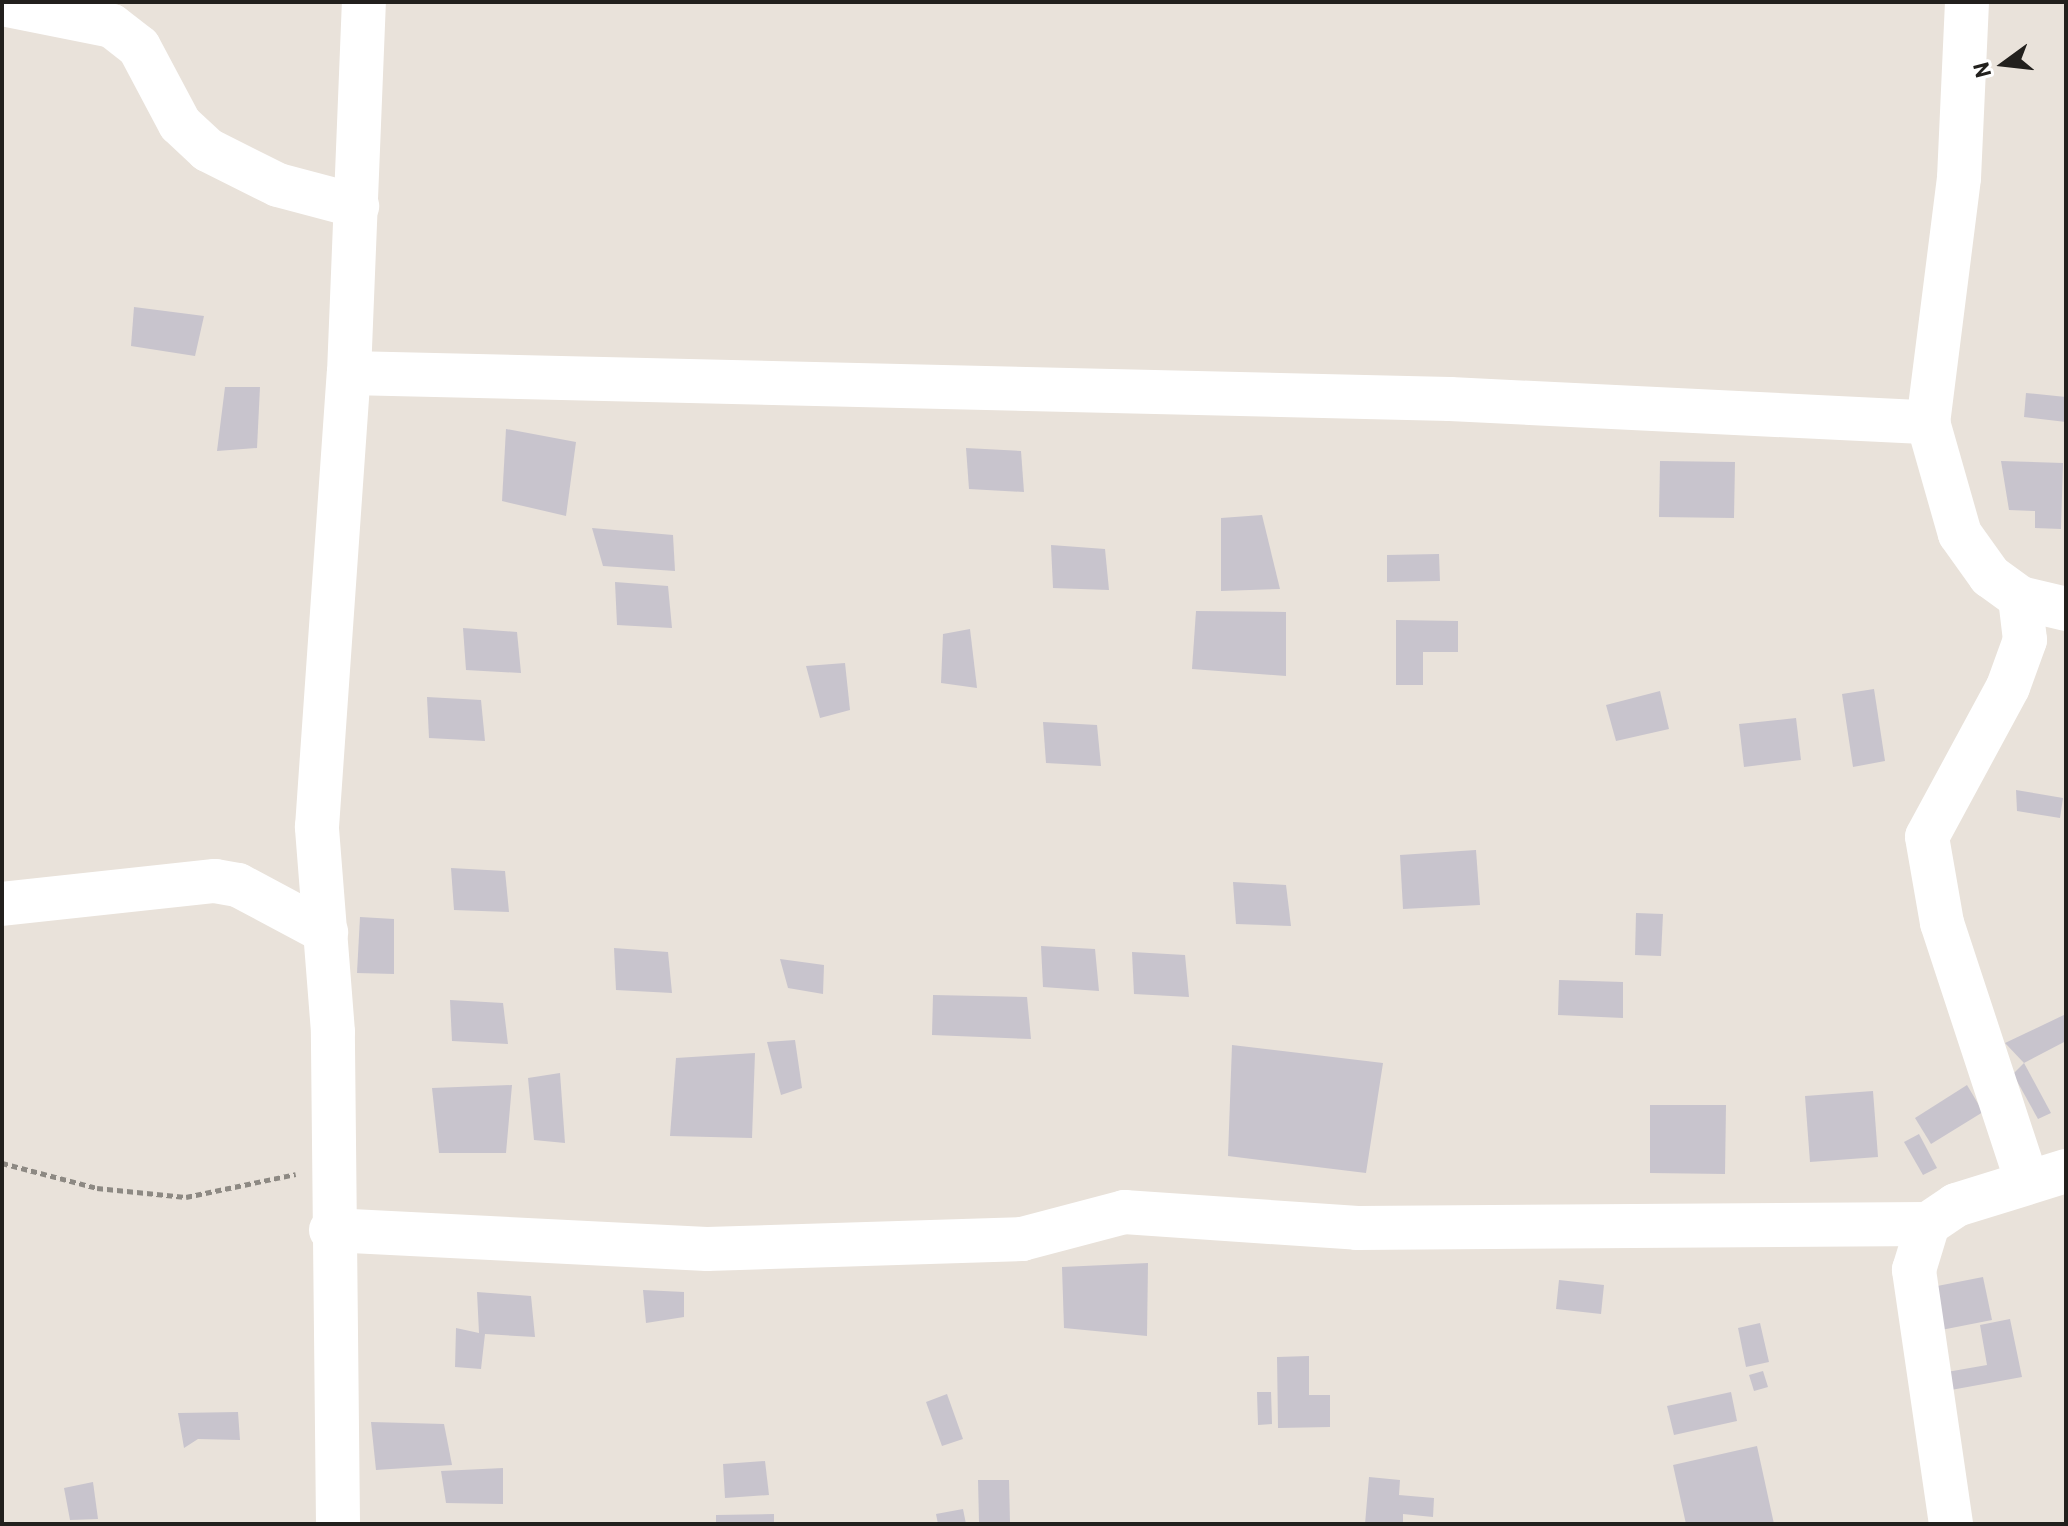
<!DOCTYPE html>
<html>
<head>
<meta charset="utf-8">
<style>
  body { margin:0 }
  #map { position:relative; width:2068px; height:1526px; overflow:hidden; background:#e9e2da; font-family:Barlow,sans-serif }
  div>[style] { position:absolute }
  .building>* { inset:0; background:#c8c4cd }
  .path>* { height:5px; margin-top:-2.5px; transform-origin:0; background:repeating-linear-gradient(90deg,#8d8983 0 6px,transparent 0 10px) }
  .minor>* { height:44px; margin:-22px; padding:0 22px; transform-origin:22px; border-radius:22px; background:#fff }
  span { translate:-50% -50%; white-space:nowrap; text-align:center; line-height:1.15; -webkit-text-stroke:7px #fff; paint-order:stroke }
  .frame { position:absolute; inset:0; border:4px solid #22201d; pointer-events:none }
  .north { position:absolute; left:1964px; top:24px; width:80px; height:80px; -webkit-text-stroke:6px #fff; paint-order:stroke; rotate:255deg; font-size:22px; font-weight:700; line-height:32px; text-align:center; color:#22201d }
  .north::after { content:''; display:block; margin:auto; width:28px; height:36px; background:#22201d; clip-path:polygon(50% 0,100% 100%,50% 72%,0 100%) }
</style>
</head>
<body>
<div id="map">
  <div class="building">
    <div style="clip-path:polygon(134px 307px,204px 316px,195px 356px,131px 346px)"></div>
    <div style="clip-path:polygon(225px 387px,260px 387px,257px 448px,217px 451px)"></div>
    <div style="clip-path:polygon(2026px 393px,2066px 397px,2066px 422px,2024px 417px)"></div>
    <div style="clip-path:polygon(506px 429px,576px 442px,566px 516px,502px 501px)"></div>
    <div style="clip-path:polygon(966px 448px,1021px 451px,1024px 492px,969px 489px)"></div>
    <div style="clip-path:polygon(1660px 461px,1735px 462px,1734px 518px,1659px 517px)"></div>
    <div style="clip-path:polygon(2001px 461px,2063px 463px,2061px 529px,2035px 528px,2035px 511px,2009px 510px)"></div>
    <div style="clip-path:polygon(1262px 515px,1280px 589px,1221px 591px,1221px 518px)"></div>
    <div style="clip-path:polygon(592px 528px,673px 535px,675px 571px,603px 566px)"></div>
    <div style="clip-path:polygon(1051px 545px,1105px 549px,1109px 590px,1053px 588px)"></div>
    <div style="clip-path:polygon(1439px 554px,1440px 581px,1387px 582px,1387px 555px)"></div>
    <div style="clip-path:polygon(615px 582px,668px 586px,672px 628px,617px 625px)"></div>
    <div style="clip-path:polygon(1196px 611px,1286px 612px,1286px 676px,1192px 669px)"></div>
    <div style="clip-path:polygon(1396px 620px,1458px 621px,1458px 652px,1423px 652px,1423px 685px,1396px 685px)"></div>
    <div style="clip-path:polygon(463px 628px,517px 632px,521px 673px,466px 670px)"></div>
    <div style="clip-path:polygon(970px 629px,977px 688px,941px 683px,943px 634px)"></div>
    <div style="clip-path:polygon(845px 663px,850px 710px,820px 718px,806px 666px)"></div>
    <div style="clip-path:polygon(1874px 689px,1885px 761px,1853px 767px,1842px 694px)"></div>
    <div style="clip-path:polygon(1660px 691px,1669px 729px,1616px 741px,1606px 705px)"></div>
    <div style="clip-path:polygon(427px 697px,481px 700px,485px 741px,429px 738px)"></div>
    <div style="clip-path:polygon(1796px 718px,1801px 760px,1744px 767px,1739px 724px)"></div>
    <div style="clip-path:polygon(1043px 722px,1097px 725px,1101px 766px,1046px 763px)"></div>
    <div style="clip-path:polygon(2016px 790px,2063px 798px,2060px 818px,2017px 811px)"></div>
    <div style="clip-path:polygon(1476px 850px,1480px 905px,1403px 909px,1400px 855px)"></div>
    <div style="clip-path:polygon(451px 868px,505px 871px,509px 912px,454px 910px)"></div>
    <div style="clip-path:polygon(1233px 882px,1286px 885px,1291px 926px,1236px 924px)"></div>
    <div style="clip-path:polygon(1636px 913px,1663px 914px,1661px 956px,1635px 955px)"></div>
    <div style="clip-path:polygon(360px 917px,394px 919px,394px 974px,357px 973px)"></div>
    <div style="clip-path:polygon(1041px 946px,1095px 949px,1099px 991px,1043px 987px)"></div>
    <div style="clip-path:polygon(614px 948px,668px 952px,672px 993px,616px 990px)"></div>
    <div style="clip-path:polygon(1132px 952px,1185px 955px,1189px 997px,1134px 994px)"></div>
    <div style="clip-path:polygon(780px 959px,824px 965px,823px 994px,788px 988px)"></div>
    <div style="clip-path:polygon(1559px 980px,1623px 982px,1623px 1018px,1558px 1015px)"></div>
    <div style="clip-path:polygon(933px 995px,1027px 997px,1031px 1039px,932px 1035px)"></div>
    <div style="clip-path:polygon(450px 1000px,503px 1003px,508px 1044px,452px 1041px)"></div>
    <div style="clip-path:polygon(2066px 1014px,2066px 1041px,2024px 1063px,2005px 1043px)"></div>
    <div style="clip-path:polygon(795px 1040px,802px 1088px,781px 1095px,767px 1042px)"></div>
    <div style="clip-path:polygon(1232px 1045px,1383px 1063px,1366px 1173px,1228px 1156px)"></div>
    <div style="clip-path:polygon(755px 1053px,752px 1138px,670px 1136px,676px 1058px)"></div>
    <div style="clip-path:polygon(2024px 1063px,2051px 1113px,2038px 1119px,2013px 1074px)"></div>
    <div style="clip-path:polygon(560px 1073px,565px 1143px,534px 1140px,528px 1078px)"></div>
    <div style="clip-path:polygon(512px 1085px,506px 1153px,439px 1153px,432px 1088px)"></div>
    <div style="clip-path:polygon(1967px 1085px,1983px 1112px,1931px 1144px,1915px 1118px)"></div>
    <div style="clip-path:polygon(1873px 1091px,1878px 1157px,1810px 1162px,1805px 1096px)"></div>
    <div style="clip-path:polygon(1650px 1105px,1726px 1105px,1725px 1174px,1650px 1173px)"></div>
    <div style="clip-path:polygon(1919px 1134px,1937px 1168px,1923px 1175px,1904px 1142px)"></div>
    <div style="clip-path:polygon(1148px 1263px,1147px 1336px,1064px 1328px,1062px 1267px)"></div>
    <div style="clip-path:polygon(1983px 1277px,1992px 1320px,1931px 1332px,1922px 1289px)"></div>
    <div style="clip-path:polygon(1559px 1280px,1604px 1285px,1601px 1314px,1556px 1309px)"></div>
    <div style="clip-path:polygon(643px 1290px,684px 1292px,684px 1317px,646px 1323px)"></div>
    <div style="clip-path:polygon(477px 1292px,531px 1296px,535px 1337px,485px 1334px,481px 1369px,455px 1367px,456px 1328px,479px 1333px)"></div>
    <div style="clip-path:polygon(2010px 1319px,2022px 1377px,1951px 1390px,1947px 1372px,1987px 1365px,1980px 1325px)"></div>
    <div style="clip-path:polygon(1760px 1323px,1769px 1362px,1746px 1367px,1738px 1328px)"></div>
    <div style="clip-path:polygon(1309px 1356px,1309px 1395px,1330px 1395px,1330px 1427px,1278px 1428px,1277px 1357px)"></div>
    <div style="clip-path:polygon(1763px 1371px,1768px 1387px,1754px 1391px,1749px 1375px)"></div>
    <div style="clip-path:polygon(1257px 1392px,1271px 1392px,1272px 1424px,1258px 1425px)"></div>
    <div style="clip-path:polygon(1731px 1392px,1737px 1421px,1674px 1435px,1667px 1406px)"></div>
    <div style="clip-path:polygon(947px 1394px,963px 1439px,942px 1446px,926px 1402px)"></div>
    <div style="clip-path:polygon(238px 1412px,240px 1440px,198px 1439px,184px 1448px,178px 1413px)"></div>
    <div style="clip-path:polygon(371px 1422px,444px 1424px,452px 1465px,376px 1470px)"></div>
    <div style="clip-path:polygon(1757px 1446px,1774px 1524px,1686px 1524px,1673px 1465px)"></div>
    <div style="clip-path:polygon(765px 1461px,769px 1495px,725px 1498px,723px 1464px)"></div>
    <div style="clip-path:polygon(503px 1468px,503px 1504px,446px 1503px,441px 1471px)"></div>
    <div style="clip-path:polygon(1369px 1477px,1400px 1480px,1399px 1495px,1434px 1498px,1433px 1517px,1403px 1514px,1403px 1524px,1365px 1524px)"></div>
    <div style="clip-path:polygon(978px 1480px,1009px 1480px,1010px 1522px,979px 1522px)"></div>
    <div style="clip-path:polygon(93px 1482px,98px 1519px,70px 1520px,64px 1488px)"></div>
    <div style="clip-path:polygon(963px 1509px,966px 1524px,938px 1524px,936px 1514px)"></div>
    <div style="clip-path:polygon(774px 1514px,774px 1524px,716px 1524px,716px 1515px)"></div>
  </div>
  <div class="path">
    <div style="left:2px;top:1163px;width:98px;rotate:14.7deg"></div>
    <div style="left:97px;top:1188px;width:89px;rotate:5.8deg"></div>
    <div style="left:186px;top:1197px;width:112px;rotate:-11.8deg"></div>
  </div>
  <div class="minor">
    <div style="left:1967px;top:2px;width:176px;rotate:92.6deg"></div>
    <div style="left:1959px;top:178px;width:246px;rotate:97.2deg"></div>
    <div style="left:1928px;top:422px;width:116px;rotate:74.1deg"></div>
    <div style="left:1960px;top:534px;width:52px;rotate:54.5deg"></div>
    <div style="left:1990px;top:576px;width:37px;rotate:36deg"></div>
    <div style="left:2020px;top:598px;width:42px;rotate:83.2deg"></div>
    <div style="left:2025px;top:640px;width:50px;rotate:109.9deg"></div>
    <div style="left:2008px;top:687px;width:170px;rotate:118.4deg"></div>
    <div style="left:1927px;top:837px;width:87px;rotate:80.1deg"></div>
    <div style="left:1942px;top:923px;width:273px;rotate:71.8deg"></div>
    <div style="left:2px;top:4px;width:112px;rotate:11.3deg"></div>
    <div style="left:112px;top:26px;width:34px;rotate:38deg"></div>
    <div style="left:139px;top:47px;width:87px;rotate:62deg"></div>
    <div style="left:180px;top:124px;width:38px;rotate:43deg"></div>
    <div style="left:208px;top:150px;width:78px;rotate:26.6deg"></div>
    <div style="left:278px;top:185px;width:82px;rotate:14.9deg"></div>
    <div style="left:349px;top:373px;width:1101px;rotate:1.35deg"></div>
    <div style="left:1450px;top:399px;width:479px;rotate:2.8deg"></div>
    <div style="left:2020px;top:598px;width:47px;rotate:13.4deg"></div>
    <div style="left:2px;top:904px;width:214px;rotate:-6.2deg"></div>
    <div style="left:215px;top:881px;width:23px;rotate:10deg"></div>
    <div style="left:238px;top:885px;width:100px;rotate:28.1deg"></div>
    <div style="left:331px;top:1230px;width:376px;rotate:2.9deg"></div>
    <div style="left:707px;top:1249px;width:315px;rotate:-1.8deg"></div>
    <div style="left:1022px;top:1239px;width:106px;rotate:-14.8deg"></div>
    <div style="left:1124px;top:1212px;width:234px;rotate:3.9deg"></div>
    <div style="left:1357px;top:1228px;width:571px;rotate:-0.4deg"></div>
    <div style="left:338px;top:1524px;width:492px;rotate:-90.6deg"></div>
    <div style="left:333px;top:1032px;width:206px;rotate:-94.5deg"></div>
    <div style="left:317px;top:827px;width:455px;rotate:-86deg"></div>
    <div style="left:349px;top:373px;width:371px;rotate:-87.7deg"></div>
    <div style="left:1951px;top:1524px;width:257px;rotate:-98.3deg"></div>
    <div style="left:1914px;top:1270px;width:48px;rotate:-73.1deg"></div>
    <div style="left:1928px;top:1224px;width:34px;rotate:-34deg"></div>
    <div style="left:1956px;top:1205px;width:115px;rotate:-17.2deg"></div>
  </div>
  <div class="frame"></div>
  <div class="north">N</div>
</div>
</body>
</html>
